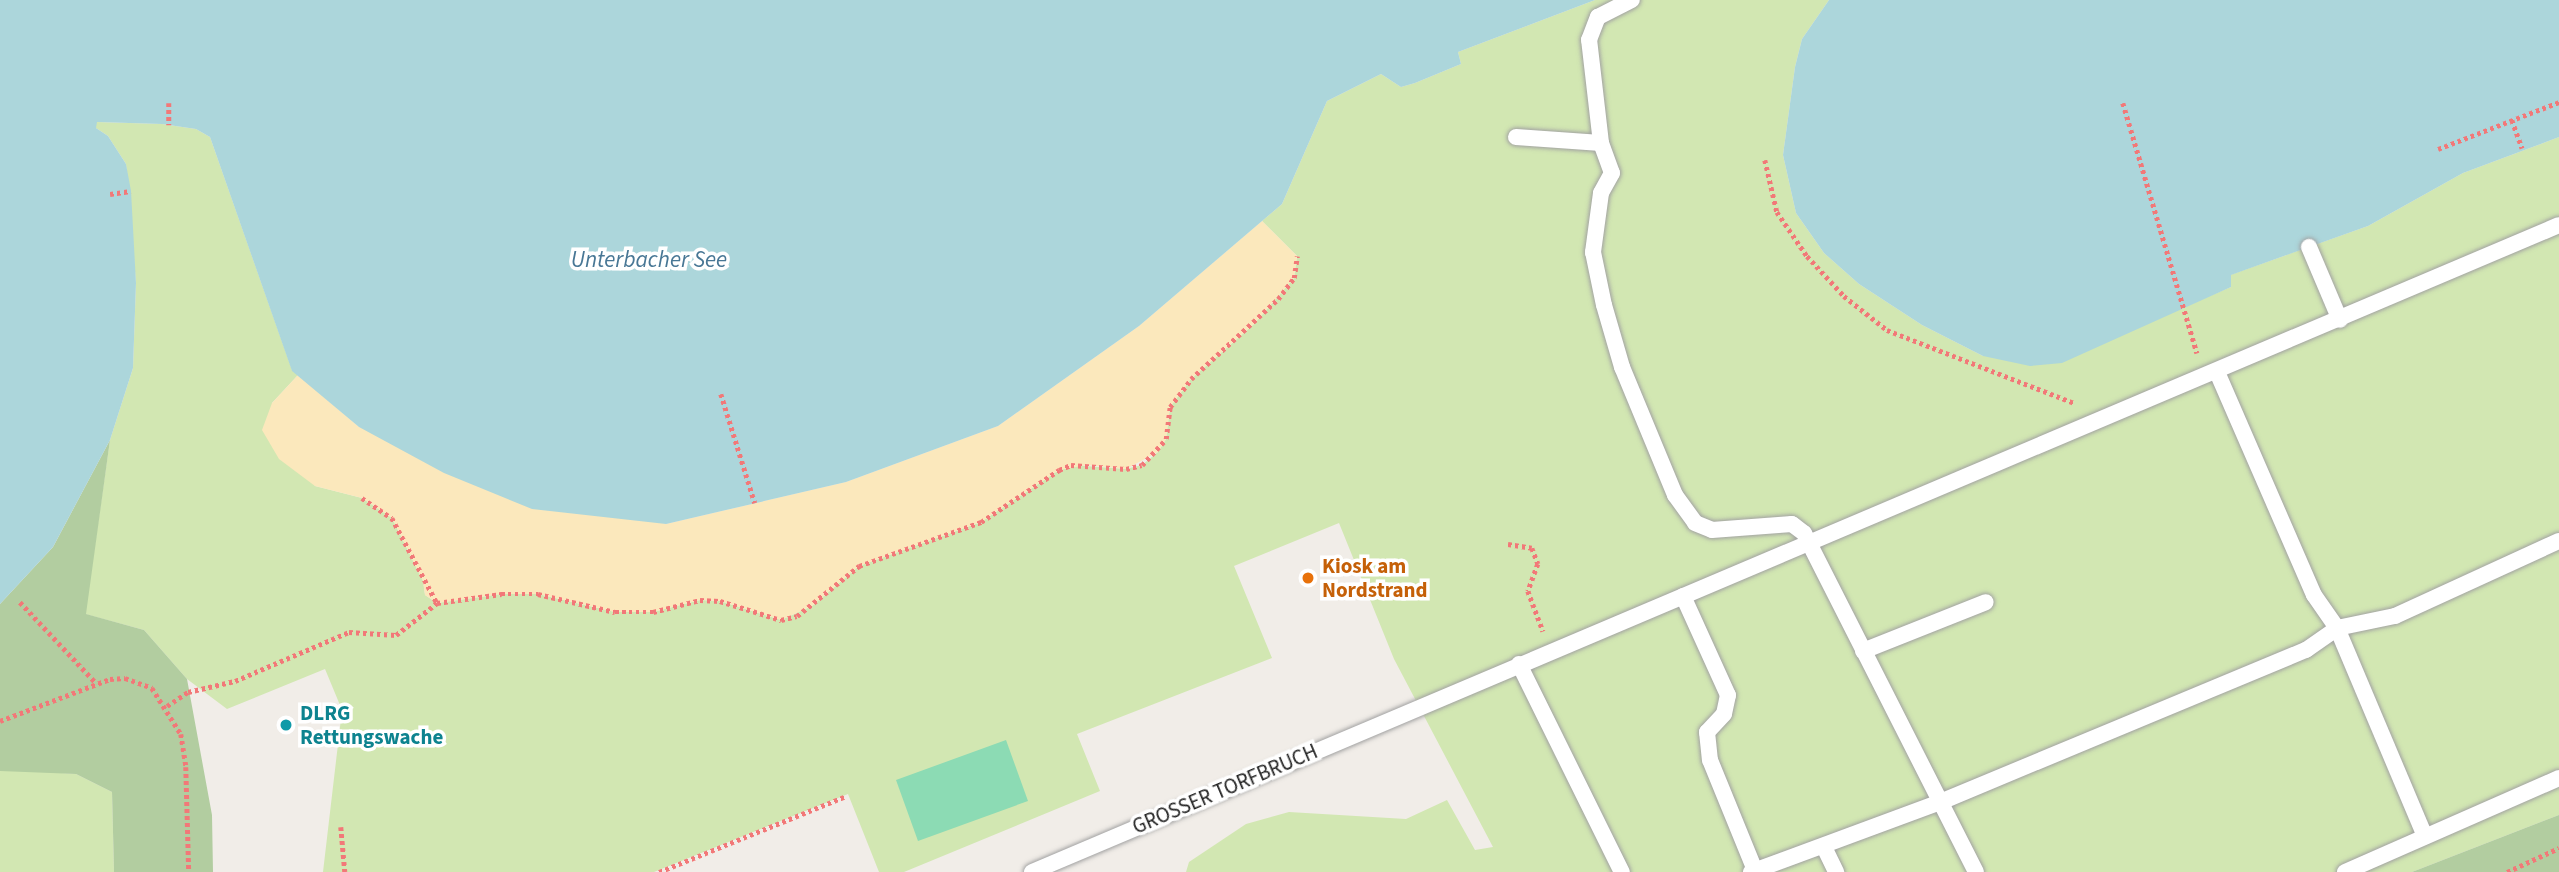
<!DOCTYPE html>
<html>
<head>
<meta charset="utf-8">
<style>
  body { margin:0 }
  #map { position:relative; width:2559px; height:872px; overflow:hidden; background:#f1ede8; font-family:"Source Sans 3",sans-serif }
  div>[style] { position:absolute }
  .grass>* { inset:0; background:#d2e7b2 }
  .forest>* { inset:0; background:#b2cda0 }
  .sand>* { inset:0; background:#fbe8bc }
  .pitch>* { inset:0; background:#8cdbb4 }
  .water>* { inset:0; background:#acd6db }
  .path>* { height:4.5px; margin-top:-2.25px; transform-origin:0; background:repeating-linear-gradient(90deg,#f27878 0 3.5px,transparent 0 7px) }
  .roads { filter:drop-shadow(0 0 2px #a2a2a2) drop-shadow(0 0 2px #a2a2a2) }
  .service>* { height:16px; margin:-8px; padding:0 8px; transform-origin:8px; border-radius:8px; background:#fff }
  .dots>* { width:19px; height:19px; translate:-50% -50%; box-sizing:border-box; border:4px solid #fff; border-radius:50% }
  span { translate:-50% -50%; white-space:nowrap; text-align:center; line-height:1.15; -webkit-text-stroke:7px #fff; paint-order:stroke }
  .food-label { font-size:21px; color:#c56008; font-weight:700 }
  .left { translate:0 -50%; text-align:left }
  .culture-label { font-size:21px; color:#0d838f; font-weight:700 }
  .street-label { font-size:21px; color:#212121 }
  .water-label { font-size:23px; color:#487795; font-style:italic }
</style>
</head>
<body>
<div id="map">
  <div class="grass">
    <div style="clip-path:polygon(1595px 0,1829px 0,1802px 39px,1795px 67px,1783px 155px,1796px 213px,1824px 253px,1859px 284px,1922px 325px,1983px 356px,2134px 328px,2231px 287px,2230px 275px,2368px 226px,2463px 173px,2559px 137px,2559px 815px,2412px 872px,1186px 872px,1189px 862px,1246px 824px,1289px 812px,1406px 819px,1447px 800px,1475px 850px,1493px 847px,1394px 659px,1339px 523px,1234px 566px,1272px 658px,1077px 734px,1100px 791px,904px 872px,879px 872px,848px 794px,654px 872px,323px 872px,342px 710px,325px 669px,227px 709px,187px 679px,144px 630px,85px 614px,110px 440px,133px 368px,136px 283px,126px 164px,108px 136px,96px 128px,96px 122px,162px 124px,196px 129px,210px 137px,292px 370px,298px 375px,272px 403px,315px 486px,362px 498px,392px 518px,423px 581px,425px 595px,437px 603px,501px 594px,538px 594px,615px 612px,653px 612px,700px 600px,720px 601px,781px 620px,812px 606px,859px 566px,981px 522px,1059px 470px,1071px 465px,1126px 469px,1142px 465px,1158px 452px,1166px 439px,1170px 407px,1191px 379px,1254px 324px,1294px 278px,1297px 256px,1262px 221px,1282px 204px,1327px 101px,1381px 74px,1401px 87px,1415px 83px,1461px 64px,1458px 52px)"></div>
    <div style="clip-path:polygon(5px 769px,76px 774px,112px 792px,114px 872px,0 872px,0 771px)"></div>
  </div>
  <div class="forest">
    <div style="clip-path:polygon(110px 440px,86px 614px,144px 630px,187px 679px,212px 815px,213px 872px,114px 872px,112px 792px,76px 774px,0 771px,0 604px,53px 547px)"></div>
    <div style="clip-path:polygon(2559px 815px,2559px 872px,2412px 872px)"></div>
  </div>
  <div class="sand">
    <div style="clip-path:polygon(1262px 221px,1297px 256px,1294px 278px,1254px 324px,1191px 379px,1170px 407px,1166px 439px,1158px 452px,1126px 469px,1087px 465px,1059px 470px,981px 522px,859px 566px,812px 606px,781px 620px,720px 601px,700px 600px,653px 612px,615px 612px,538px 594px,501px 594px,437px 603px,425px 595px,423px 581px,392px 518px,362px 498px,315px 486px,279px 459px,262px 430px,272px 403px,298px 375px,359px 427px,666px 524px,846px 482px,998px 426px,1139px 326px)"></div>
  </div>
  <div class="pitch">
    <div style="clip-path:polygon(1006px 740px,1028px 801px,918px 841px,896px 780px)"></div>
  </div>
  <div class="water">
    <div style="clip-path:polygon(0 0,1595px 0,1458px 52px,1461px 64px,1415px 83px,1401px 87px,1381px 74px,1327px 101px,1282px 204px,1139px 326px,998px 426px,846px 482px,666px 524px,532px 509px,444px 473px,359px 427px,292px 371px,210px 137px,196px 129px,162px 124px,97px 122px,96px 128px,108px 136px,126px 164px,131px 191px,136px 283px,133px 368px,110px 440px,53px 547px,0 604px)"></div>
    <div style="clip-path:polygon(1829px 0,2559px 0,2559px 137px,2463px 173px,2368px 226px,2231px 275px,2231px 287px,2062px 363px,2030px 366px,1983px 356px,1922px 325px,1859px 284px,1824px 253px,1796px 213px,1783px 155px,1795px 67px,1802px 39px)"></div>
  </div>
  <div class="path">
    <div style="left:169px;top:103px;width:22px;rotate:90deg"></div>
    <div style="left:2123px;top:103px;width:261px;rotate:73.5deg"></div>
    <div style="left:2512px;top:120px;width:30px;rotate:70deg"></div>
    <div style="left:2438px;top:149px;width:130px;rotate:-21.2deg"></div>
    <div style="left:1765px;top:160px;width:53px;rotate:77deg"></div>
    <div style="left:1777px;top:212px;width:53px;rotate:55.7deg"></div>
    <div style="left:1807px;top:256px;width:54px;rotate:47.2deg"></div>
    <div style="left:1844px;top:296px;width:55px;rotate:38.3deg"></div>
    <div style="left:1887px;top:330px;width:201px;rotate:21.3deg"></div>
    <div style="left:110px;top:194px;width:21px;rotate:-8deg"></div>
    <div style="left:721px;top:394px;width:114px;rotate:72.7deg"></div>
    <div style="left:362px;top:498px;width:36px;rotate:34deg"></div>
    <div style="left:392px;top:518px;width:96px;rotate:62.1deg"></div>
    <div style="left:1508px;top:544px;width:24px;rotate:9deg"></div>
    <div style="left:1532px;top:548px;width:17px;rotate:69deg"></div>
    <div style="left:1538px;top:564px;width:29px;rotate:110deg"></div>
    <div style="left:1528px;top:591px;width:43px;rotate:69.4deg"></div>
    <div style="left:20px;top:602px;width:112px;rotate:46.8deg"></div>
    <div style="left:167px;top:706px;width:25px;rotate:-34deg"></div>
    <div style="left:188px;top:692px;width:48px;rotate:-13.2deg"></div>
    <div style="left:235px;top:681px;width:124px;rotate:-23.3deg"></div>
    <div style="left:349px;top:632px;width:47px;rotate:3.7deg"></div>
    <div style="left:396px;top:635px;width:52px;rotate:-38deg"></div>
    <div style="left:437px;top:603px;width:65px;rotate:-8deg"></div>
    <div style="left:501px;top:594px;width:37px"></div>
    <div style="left:538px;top:594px;width:79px;rotate:13.2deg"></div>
    <div style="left:615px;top:612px;width:38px"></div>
    <div style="left:653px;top:612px;width:49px;rotate:-14.3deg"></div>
    <div style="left:700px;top:600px;width:20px;rotate:3deg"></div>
    <div style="left:720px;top:601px;width:64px;rotate:17.3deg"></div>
    <div style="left:781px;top:620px;width:16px;rotate:-14deg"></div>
    <div style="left:797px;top:616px;width:80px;rotate:-38.9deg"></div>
    <div style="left:859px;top:566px;width:130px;rotate:-19.8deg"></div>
    <div style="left:981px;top:522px;width:94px;rotate:-33.7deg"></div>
    <div style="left:1059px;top:470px;width:13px;rotate:-23deg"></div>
    <div style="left:1071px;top:465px;width:55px;rotate:4.2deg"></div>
    <div style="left:1126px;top:469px;width:16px;rotate:-14deg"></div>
    <div style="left:1142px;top:465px;width:35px;rotate:-47deg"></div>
    <div style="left:1166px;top:439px;width:32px;rotate:-83deg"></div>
    <div style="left:1170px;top:407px;width:35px;rotate:-53deg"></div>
    <div style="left:1191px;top:379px;width:118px;rotate:-42.6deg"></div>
    <div style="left:1278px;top:299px;width:26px;rotate:-53deg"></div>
    <div style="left:1294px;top:278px;width:22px;rotate:-82deg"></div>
    <div style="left:0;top:721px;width:118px;rotate:-20.9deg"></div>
    <div style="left:110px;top:679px;width:15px;rotate:-4deg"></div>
    <div style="left:125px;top:678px;width:29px;rotate:20deg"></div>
    <div style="left:152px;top:688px;width:54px;rotate:57.8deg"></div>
    <div style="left:181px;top:734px;width:33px;rotate:81deg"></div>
    <div style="left:186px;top:767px;width:105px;rotate:88.4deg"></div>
    <div style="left:341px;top:827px;width:45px;rotate:84.9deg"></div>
    <div style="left:659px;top:872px;width:200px;rotate:-22.1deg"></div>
    <div style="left:2507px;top:872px;width:57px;rotate:-24.8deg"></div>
  </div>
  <div class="roads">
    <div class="service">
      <div style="left:1516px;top:137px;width:85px;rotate:4deg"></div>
      <div style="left:1601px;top:143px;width:32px;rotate:70deg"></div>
      <div style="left:1612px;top:173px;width:23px;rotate:119deg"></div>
      <div style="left:1601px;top:193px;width:60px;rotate:97.7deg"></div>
      <div style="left:1593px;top:252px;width:54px;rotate:78.3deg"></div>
      <div style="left:1604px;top:305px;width:65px;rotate:73.8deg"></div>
      <div style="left:1622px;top:367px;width:139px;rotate:67.5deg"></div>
      <div style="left:1675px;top:495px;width:34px;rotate:54deg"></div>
      <div style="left:1695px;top:523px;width:18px;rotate:22deg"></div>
      <div style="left:1712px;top:530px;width:80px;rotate:-4.3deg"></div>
      <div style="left:1792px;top:524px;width:15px;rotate:37deg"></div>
      <div style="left:1804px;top:533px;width:380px;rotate:63.1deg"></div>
      <div style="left:1601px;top:143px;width:104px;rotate:-96.6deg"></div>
      <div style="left:1589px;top:40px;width:25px;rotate:-69deg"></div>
      <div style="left:1598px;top:17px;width:38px;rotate:-27deg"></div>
      <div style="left:2309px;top:247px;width:79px;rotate:67deg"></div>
      <div style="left:2217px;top:372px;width:243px;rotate:66.5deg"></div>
      <div style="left:2314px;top:595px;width:40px;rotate:55.1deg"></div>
      <div style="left:2337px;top:628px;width:226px;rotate:67.1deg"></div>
      <div style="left:1683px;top:596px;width:109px;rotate:65.6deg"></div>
      <div style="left:1728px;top:695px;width:19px;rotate:102deg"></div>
      <div style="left:1724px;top:714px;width:25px;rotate:133deg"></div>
      <div style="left:1707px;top:732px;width:28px;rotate:84deg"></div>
      <div style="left:1710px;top:760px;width:119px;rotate:67.8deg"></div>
      <div style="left:1863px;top:651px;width:132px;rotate:-21.7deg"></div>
      <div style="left:1519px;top:664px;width:232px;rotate:63.7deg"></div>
      <div style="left:1824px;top:847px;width:28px;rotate:64deg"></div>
      <div style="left:1032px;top:872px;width:1658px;rotate:-22.96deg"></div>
      <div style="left:1751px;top:872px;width:199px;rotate:-20.3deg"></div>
      <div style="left:1938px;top:803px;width:399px;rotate:-22.6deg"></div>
      <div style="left:2306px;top:650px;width:38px;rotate:-35deg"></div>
      <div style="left:2337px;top:628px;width:59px;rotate:-11.7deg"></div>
      <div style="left:2395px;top:616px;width:180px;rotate:-24.6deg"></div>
      <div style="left:2345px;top:872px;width:234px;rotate:-23.7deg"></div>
    </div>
  </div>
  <div class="dots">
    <div style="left:1308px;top:578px;background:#e8710a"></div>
    <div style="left:286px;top:725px;background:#0f9aa8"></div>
  </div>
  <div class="food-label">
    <span class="left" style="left:1322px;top:578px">Kiosk am<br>Nordstrand</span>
  </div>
  <div class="culture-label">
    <span class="left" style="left:300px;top:725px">DLRG<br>Rettungswache</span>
  </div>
  <div class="street-label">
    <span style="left:1225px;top:789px;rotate:-23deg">GROSSER TORFBRUCH</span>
  </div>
  <div class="water-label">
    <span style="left:649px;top:260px">Unterbacher See</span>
  </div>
</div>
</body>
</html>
